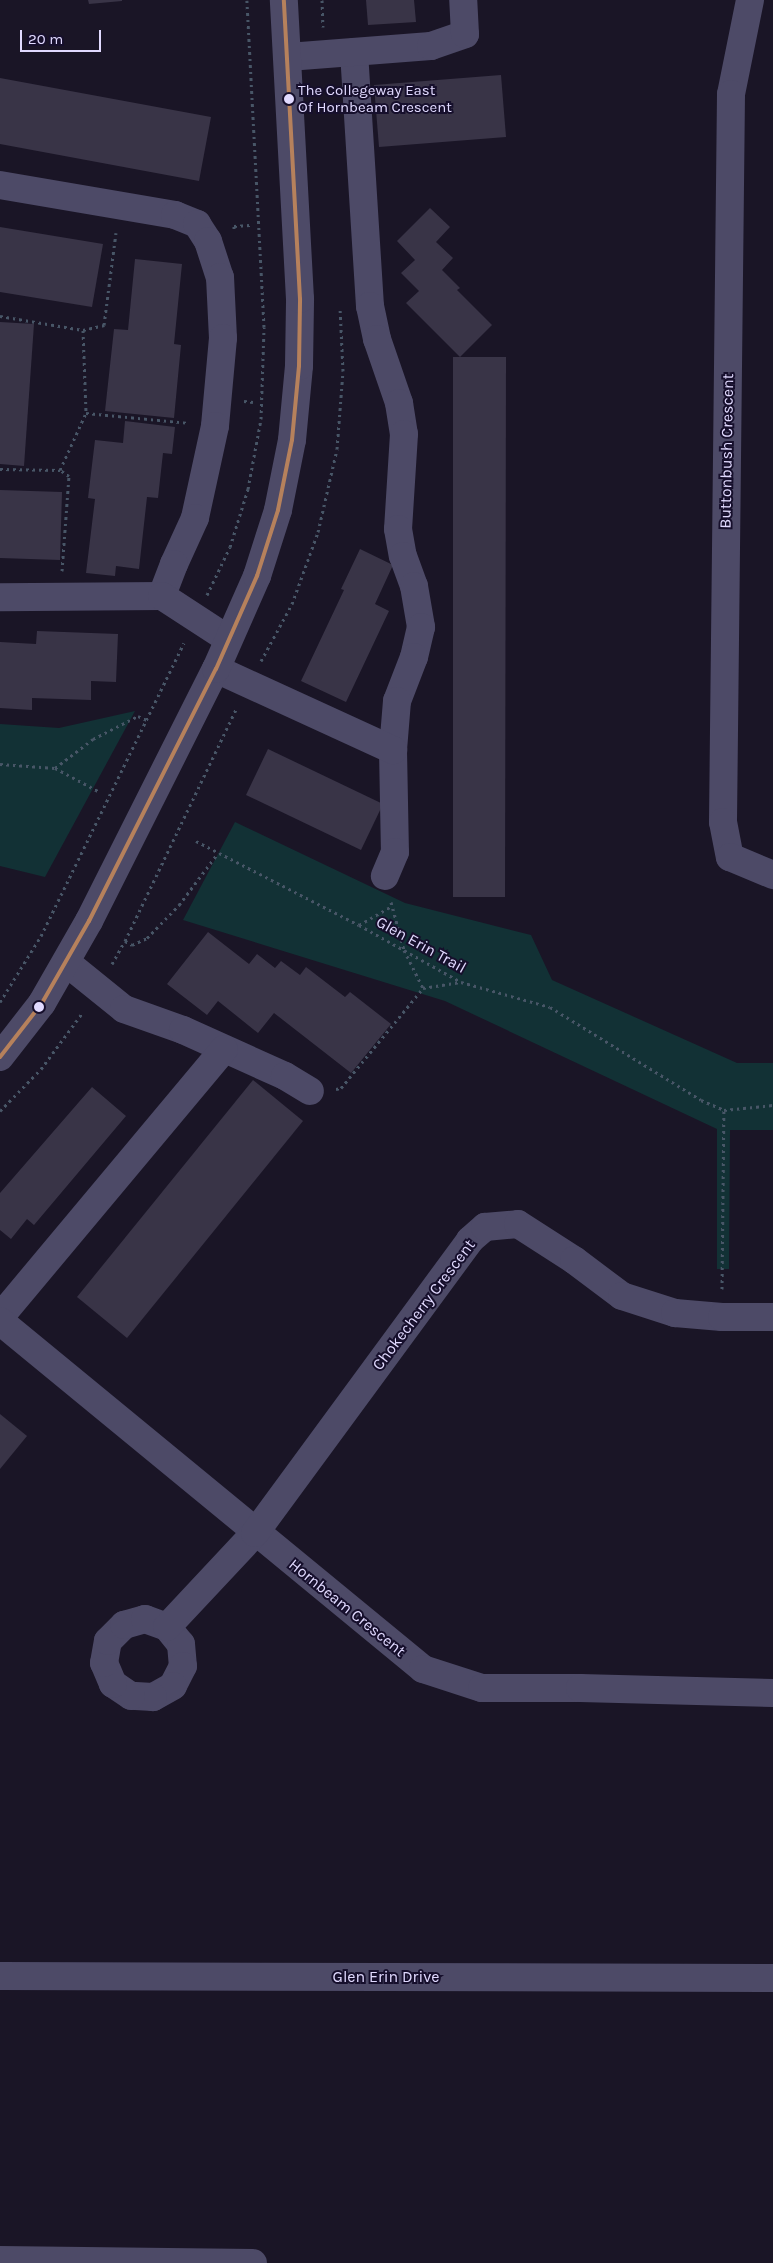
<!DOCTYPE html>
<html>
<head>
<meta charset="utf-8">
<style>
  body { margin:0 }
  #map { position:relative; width:773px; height:2263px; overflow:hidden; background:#1a1526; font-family:Karla,sans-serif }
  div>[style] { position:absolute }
  .green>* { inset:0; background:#123135 }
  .building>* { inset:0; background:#393447 }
  .path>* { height:3px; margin-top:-1.5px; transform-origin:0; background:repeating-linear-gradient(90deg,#485667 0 2.5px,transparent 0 6.5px) }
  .minor>* { height:28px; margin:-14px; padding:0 14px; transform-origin:14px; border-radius:14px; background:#4d4a67 }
  .bus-1>* { height:4px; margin:-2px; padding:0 2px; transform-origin:2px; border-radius:2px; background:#b6815c }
  .dots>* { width:14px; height:14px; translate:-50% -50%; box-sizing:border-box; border:2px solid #160f2c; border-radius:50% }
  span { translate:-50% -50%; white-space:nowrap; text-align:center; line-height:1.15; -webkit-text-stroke:4px #160f2c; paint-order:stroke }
  .bus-label { font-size:15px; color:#e1daff }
  .left { translate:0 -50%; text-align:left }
  .street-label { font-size:16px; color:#e1daff }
  .scale { position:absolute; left:20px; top:30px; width:81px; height:22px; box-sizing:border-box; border:2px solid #e1daff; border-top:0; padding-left:6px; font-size:15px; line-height:18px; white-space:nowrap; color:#e1daff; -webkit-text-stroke:4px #160f2c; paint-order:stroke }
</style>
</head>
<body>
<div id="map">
  <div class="green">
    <div style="clip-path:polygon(135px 711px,45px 877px,0 866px,0 724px,59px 728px)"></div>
    <div style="clip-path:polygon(235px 822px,405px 903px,531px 935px,552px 980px,737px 1063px,773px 1063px,773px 1130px,730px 1130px,729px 1269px,717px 1269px,717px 1129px,445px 1001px,183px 920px)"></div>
  </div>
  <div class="building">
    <div style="clip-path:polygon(88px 0,122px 0,122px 1px,89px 4px)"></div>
    <div style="clip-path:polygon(366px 0,414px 0,416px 22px,368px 25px)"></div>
    <div style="clip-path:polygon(501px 75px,506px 137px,379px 147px,374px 85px)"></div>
    <div style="clip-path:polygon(0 78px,211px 117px,199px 181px,0 144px)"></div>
    <div style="clip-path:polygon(430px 208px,450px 227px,436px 242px,453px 258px,442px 270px,460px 288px,457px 290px,492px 325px,460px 357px,406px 303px,419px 291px,401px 273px,415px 260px,397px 241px)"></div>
    <div style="clip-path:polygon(0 227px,103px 244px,92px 307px,0 292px)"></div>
    <div style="clip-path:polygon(135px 259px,182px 264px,174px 344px,181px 345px,174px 418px,105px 411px,114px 329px,128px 330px)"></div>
    <div style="clip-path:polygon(0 322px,34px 324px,24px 466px,0 464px)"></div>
    <div style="clip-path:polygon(453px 357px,506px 357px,505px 897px,453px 897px)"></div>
    <div style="clip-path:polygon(125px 421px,175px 427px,172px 454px,163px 453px,158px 498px,147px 497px,139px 569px,116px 566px,115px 576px,86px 573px,95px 499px,88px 498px,95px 440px,123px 443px)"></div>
    <div style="clip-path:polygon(0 490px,62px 492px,60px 560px,0 558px)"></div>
    <div style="clip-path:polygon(360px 549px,393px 565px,375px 604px,389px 611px,346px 702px,301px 681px,344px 590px,341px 589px)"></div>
    <div style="clip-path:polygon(37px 631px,118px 634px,116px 682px,91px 681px,91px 700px,32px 698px,32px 710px,0 708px,0 642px,36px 644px)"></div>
    <div style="clip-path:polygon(268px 749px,383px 804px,361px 850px,246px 795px)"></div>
    <div style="clip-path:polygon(208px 932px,249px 964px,257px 954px,275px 968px,281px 961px,300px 975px,306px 967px,345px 997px,350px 992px,391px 1024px,351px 1073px,274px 1013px,258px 1033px,218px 1001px,207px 1015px,167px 984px)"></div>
    <div style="clip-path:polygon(253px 1080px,303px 1121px,127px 1338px,77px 1297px)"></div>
    <div style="clip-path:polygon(92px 1087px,126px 1116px,34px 1225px,27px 1219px,11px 1239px,0 1230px,0 1193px)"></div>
    <div style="clip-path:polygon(0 1414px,27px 1436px,0 1469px)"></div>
  </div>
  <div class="path">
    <div style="left:322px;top:0;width:27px;rotate:88deg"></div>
    <div style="left:234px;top:229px;width:3px;rotate:-90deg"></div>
    <div style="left:234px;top:226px;width:16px;rotate:-4deg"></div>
    <div style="left:0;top:316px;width:84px;rotate:9.6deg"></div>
    <div style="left:83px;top:330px;width:83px;rotate:87.9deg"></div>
    <div style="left:86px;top:413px;width:103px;rotate:5.5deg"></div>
    <div style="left:83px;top:330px;width:22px;rotate:-13deg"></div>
    <div style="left:104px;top:325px;width:93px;rotate:-82.6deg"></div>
    <div style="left:244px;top:401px;width:9px;rotate:6deg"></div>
    <div style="left:0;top:469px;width:60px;rotate:1deg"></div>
    <div style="left:62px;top:571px;width:95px;rotate:-85.8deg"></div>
    <div style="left:69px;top:476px;width:11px;rotate:-146deg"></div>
    <div style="left:60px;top:470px;width:63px;rotate:-65.5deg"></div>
    <div style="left:207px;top:595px;width:53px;rotate:-64.4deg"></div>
    <div style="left:230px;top:547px;width:61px;rotate:-72.8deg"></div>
    <div style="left:248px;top:489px;width:71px;rotate:-79.5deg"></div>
    <div style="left:261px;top:419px;width:92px;rotate:-88.1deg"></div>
    <div style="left:264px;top:327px;width:327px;rotate:-93deg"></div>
    <div style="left:261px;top:661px;width:65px;rotate:-61.5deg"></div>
    <div style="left:292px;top:604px;width:77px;rotate:-70.1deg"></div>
    <div style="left:318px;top:532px;width:85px;rotate:-77.1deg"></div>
    <div style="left:337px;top:449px;width:78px;rotate:-85.6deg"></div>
    <div style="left:343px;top:371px;width:64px;rotate:-92.7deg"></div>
    <div style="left:0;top:764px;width:55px;rotate:4.2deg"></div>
    <div style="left:55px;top:768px;width:49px;rotate:28.1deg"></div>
    <div style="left:55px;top:768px;width:48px;rotate:-37.3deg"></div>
    <div style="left:93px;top:739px;width:51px;rotate:-27.1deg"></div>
    <div style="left:138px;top:716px;width:10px;rotate:24deg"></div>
    <div style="left:196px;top:841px;width:183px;rotate:27.3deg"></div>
    <div style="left:359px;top:925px;width:117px;rotate:29.2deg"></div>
    <div style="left:461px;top:982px;width:92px;rotate:15.7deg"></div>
    <div style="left:550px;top:1007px;width:177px;rotate:31.6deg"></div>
    <div style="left:701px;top:1100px;width:25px;rotate:23deg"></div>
    <div style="left:724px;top:1110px;width:49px;rotate:-5.8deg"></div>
    <div style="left:391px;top:902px;width:50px;rotate:74.8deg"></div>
    <div style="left:404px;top:950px;width:42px;rotate:63.4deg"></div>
    <div style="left:359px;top:925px;width:38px;rotate:-30deg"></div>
    <div style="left:125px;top:941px;width:8px;rotate:30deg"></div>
    <div style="left:132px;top:945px;width:17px;rotate:-25deg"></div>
    <div style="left:147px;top:938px;width:46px;rotate:-45.9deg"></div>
    <div style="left:179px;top:905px;width:65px;rotate:-53.1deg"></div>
    <div style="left:112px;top:964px;width:26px;rotate:-61deg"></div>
    <div style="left:125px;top:941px;width:257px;rotate:-64.4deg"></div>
    <div style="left:0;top:1002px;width:78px;rotate:-58.2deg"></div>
    <div style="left:41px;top:936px;width:326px;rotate:-64deg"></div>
    <div style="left:336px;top:1089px;width:5px;rotate:-11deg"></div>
    <div style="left:341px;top:1088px;width:129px;rotate:-50.6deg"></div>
    <div style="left:423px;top:988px;width:38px;rotate:-9deg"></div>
    <div style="left:0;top:1111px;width:59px;rotate:-45.7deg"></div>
    <div style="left:41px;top:1069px;width:71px;rotate:-53.6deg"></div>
    <div style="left:722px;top:1289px;width:179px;rotate:-89.4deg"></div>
  </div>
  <div class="minor">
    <div style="left:750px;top:0;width:96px;rotate:101.4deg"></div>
    <div style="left:731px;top:94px;width:728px;rotate:90.63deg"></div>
    <div style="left:723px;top:822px;width:36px;rotate:79deg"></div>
    <div style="left:730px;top:857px;width:47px;rotate:22.7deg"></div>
    <div style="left:354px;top:52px;width:255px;rotate:86.4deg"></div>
    <div style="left:370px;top:306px;width:34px;rotate:78deg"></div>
    <div style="left:377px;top:339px;width:68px;rotate:71deg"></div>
    <div style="left:399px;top:403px;width:31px;rotate:81deg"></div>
    <div style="left:404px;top:434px;width:95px;rotate:93.6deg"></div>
    <div style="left:398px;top:529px;width:27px;rotate:80deg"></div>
    <div style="left:403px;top:556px;width:32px;rotate:70deg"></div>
    <div style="left:414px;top:586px;width:42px;rotate:80.3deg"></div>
    <div style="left:421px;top:627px;width:31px;rotate:103deg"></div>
    <div style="left:414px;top:657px;width:47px;rotate:111.1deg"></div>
    <div style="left:397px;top:701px;width:49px;rotate:94.7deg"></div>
    <div style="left:393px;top:750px;width:102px;rotate:88.9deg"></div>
    <div style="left:395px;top:852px;width:26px;rotate:113deg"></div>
    <div style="left:288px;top:57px;width:143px;rotate:-4.4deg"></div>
    <div style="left:431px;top:46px;width:36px;rotate:-19deg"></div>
    <div style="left:465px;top:34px;width:34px;rotate:-93deg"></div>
    <div style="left:0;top:185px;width:178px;rotate:9.7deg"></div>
    <div style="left:175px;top:215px;width:24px;rotate:22deg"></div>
    <div style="left:197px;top:224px;width:20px;rotate:57deg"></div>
    <div style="left:208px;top:241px;width:38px;rotate:72deg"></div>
    <div style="left:220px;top:277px;width:61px;rotate:87.2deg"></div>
    <div style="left:223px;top:338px;width:88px;rotate:95.2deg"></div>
    <div style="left:215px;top:426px;width:94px;rotate:102.3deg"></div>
    <div style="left:195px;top:518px;width:51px;rotate:114.5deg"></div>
    <div style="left:174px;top:564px;width:34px;rotate:111deg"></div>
    <div style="left:162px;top:596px;width:162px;rotate:179.6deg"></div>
    <div style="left:162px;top:596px;width:79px;rotate:33.1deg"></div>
    <div style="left:216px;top:669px;width:195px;rotate:24.6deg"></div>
    <div style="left:67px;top:963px;width:73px;rotate:38.9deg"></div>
    <div style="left:124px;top:1009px;width:63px;rotate:19.6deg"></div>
    <div style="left:183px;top:1030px;width:112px;rotate:24.3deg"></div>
    <div style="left:285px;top:1076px;width:29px;rotate:31deg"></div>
    <div style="left:0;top:1057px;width:68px;rotate:-52.1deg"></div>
    <div style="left:42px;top:1003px;width:95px;rotate:-60.2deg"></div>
    <div style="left:89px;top:921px;width:282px;rotate:-63.3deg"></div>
    <div style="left:216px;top:669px;width:102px;rotate:-66.2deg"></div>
    <div style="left:257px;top:576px;width:69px;rotate:-72.3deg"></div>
    <div style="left:278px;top:510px;width:71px;rotate:-78.7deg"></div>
    <div style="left:292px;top:440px;width:74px;rotate:-84.6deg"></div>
    <div style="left:299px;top:366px;width:67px;rotate:-89.1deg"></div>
    <div style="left:300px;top:299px;width:299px;rotate:-93.1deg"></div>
    <div style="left:0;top:1317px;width:349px;rotate:-50.1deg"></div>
    <div style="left:0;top:1321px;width:548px;rotate:39.44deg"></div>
    <div style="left:423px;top:1669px;width:62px;rotate:17.9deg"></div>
    <div style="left:482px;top:1688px;width:98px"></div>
    <div style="left:580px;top:1688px;width:193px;rotate:1.5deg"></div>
    <div style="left:167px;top:1627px;width:22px;rotate:51deg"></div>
    <div style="left:181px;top:1644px;width:22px;rotate:85deg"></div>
    <div style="left:183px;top:1666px;width:22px;rotate:117deg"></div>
    <div style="left:173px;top:1686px;width:23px;rotate:151deg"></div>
    <div style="left:153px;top:1697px;width:22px;rotate:-177deg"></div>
    <div style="left:131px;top:1696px;width:22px;rotate:-146deg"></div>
    <div style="left:113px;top:1684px;width:23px;rotate:-113deg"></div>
    <div style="left:104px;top:1663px;width:22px;rotate:-80deg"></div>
    <div style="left:108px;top:1641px;width:23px;rotate:-45deg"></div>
    <div style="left:124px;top:1625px;width:22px;rotate:-16deg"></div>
    <div style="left:145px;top:1619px;width:23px;rotate:20deg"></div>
    <div style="left:167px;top:1627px;width:129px;rotate:-46.9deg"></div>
    <div style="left:255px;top:1533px;width:363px;rotate:-53.7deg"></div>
    <div style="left:470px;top:1240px;width:20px;rotate:-41deg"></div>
    <div style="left:485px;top:1227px;width:33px;rotate:-5deg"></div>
    <div style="left:518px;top:1224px;width:67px;rotate:32.7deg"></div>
    <div style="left:574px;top:1260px;width:60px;rotate:36.9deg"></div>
    <div style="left:622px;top:1296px;width:56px;rotate:17.8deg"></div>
    <div style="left:675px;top:1313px;width:47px;rotate:4.9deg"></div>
    <div style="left:722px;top:1317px;width:51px"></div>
    <div style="left:0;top:1976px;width:773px;rotate:0.15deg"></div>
    <div style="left:0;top:2260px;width:253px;rotate:0.7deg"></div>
  </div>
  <div class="bus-1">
    <div style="left:0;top:1057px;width:68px;rotate:-52.1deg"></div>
    <div style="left:42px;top:1003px;width:95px;rotate:-60.2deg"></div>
    <div style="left:89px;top:921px;width:282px;rotate:-63.3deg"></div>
    <div style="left:216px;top:669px;width:102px;rotate:-66.2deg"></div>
    <div style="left:257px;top:576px;width:69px;rotate:-72.3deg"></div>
    <div style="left:278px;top:510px;width:71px;rotate:-78.7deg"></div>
    <div style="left:292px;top:440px;width:74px;rotate:-84.6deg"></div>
    <div style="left:299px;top:366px;width:67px;rotate:-89.1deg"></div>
    <div style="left:300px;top:299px;width:299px;rotate:-93.1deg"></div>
  </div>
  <div class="dots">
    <div style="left:289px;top:99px;background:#e1daff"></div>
    <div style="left:39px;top:1007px;background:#e1daff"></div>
  </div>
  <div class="bus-label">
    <span class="left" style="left:298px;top:99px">The Collegeway East<br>Of Hornbeam Crescent</span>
  </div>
  <div class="street-label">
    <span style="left:727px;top:451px;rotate:-89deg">Buttonbush Crescent</span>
    <span style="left:421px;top:945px;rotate:29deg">Glen Erin Trail</span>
    <span style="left:424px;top:1305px;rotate:-53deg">Chokecherry Crescent</span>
    <span style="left:347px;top:1608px;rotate:39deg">Hornbeam Crescent</span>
    <span style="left:386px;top:1977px">Glen Erin Drive</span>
  </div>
  <div class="scale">20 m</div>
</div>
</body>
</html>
